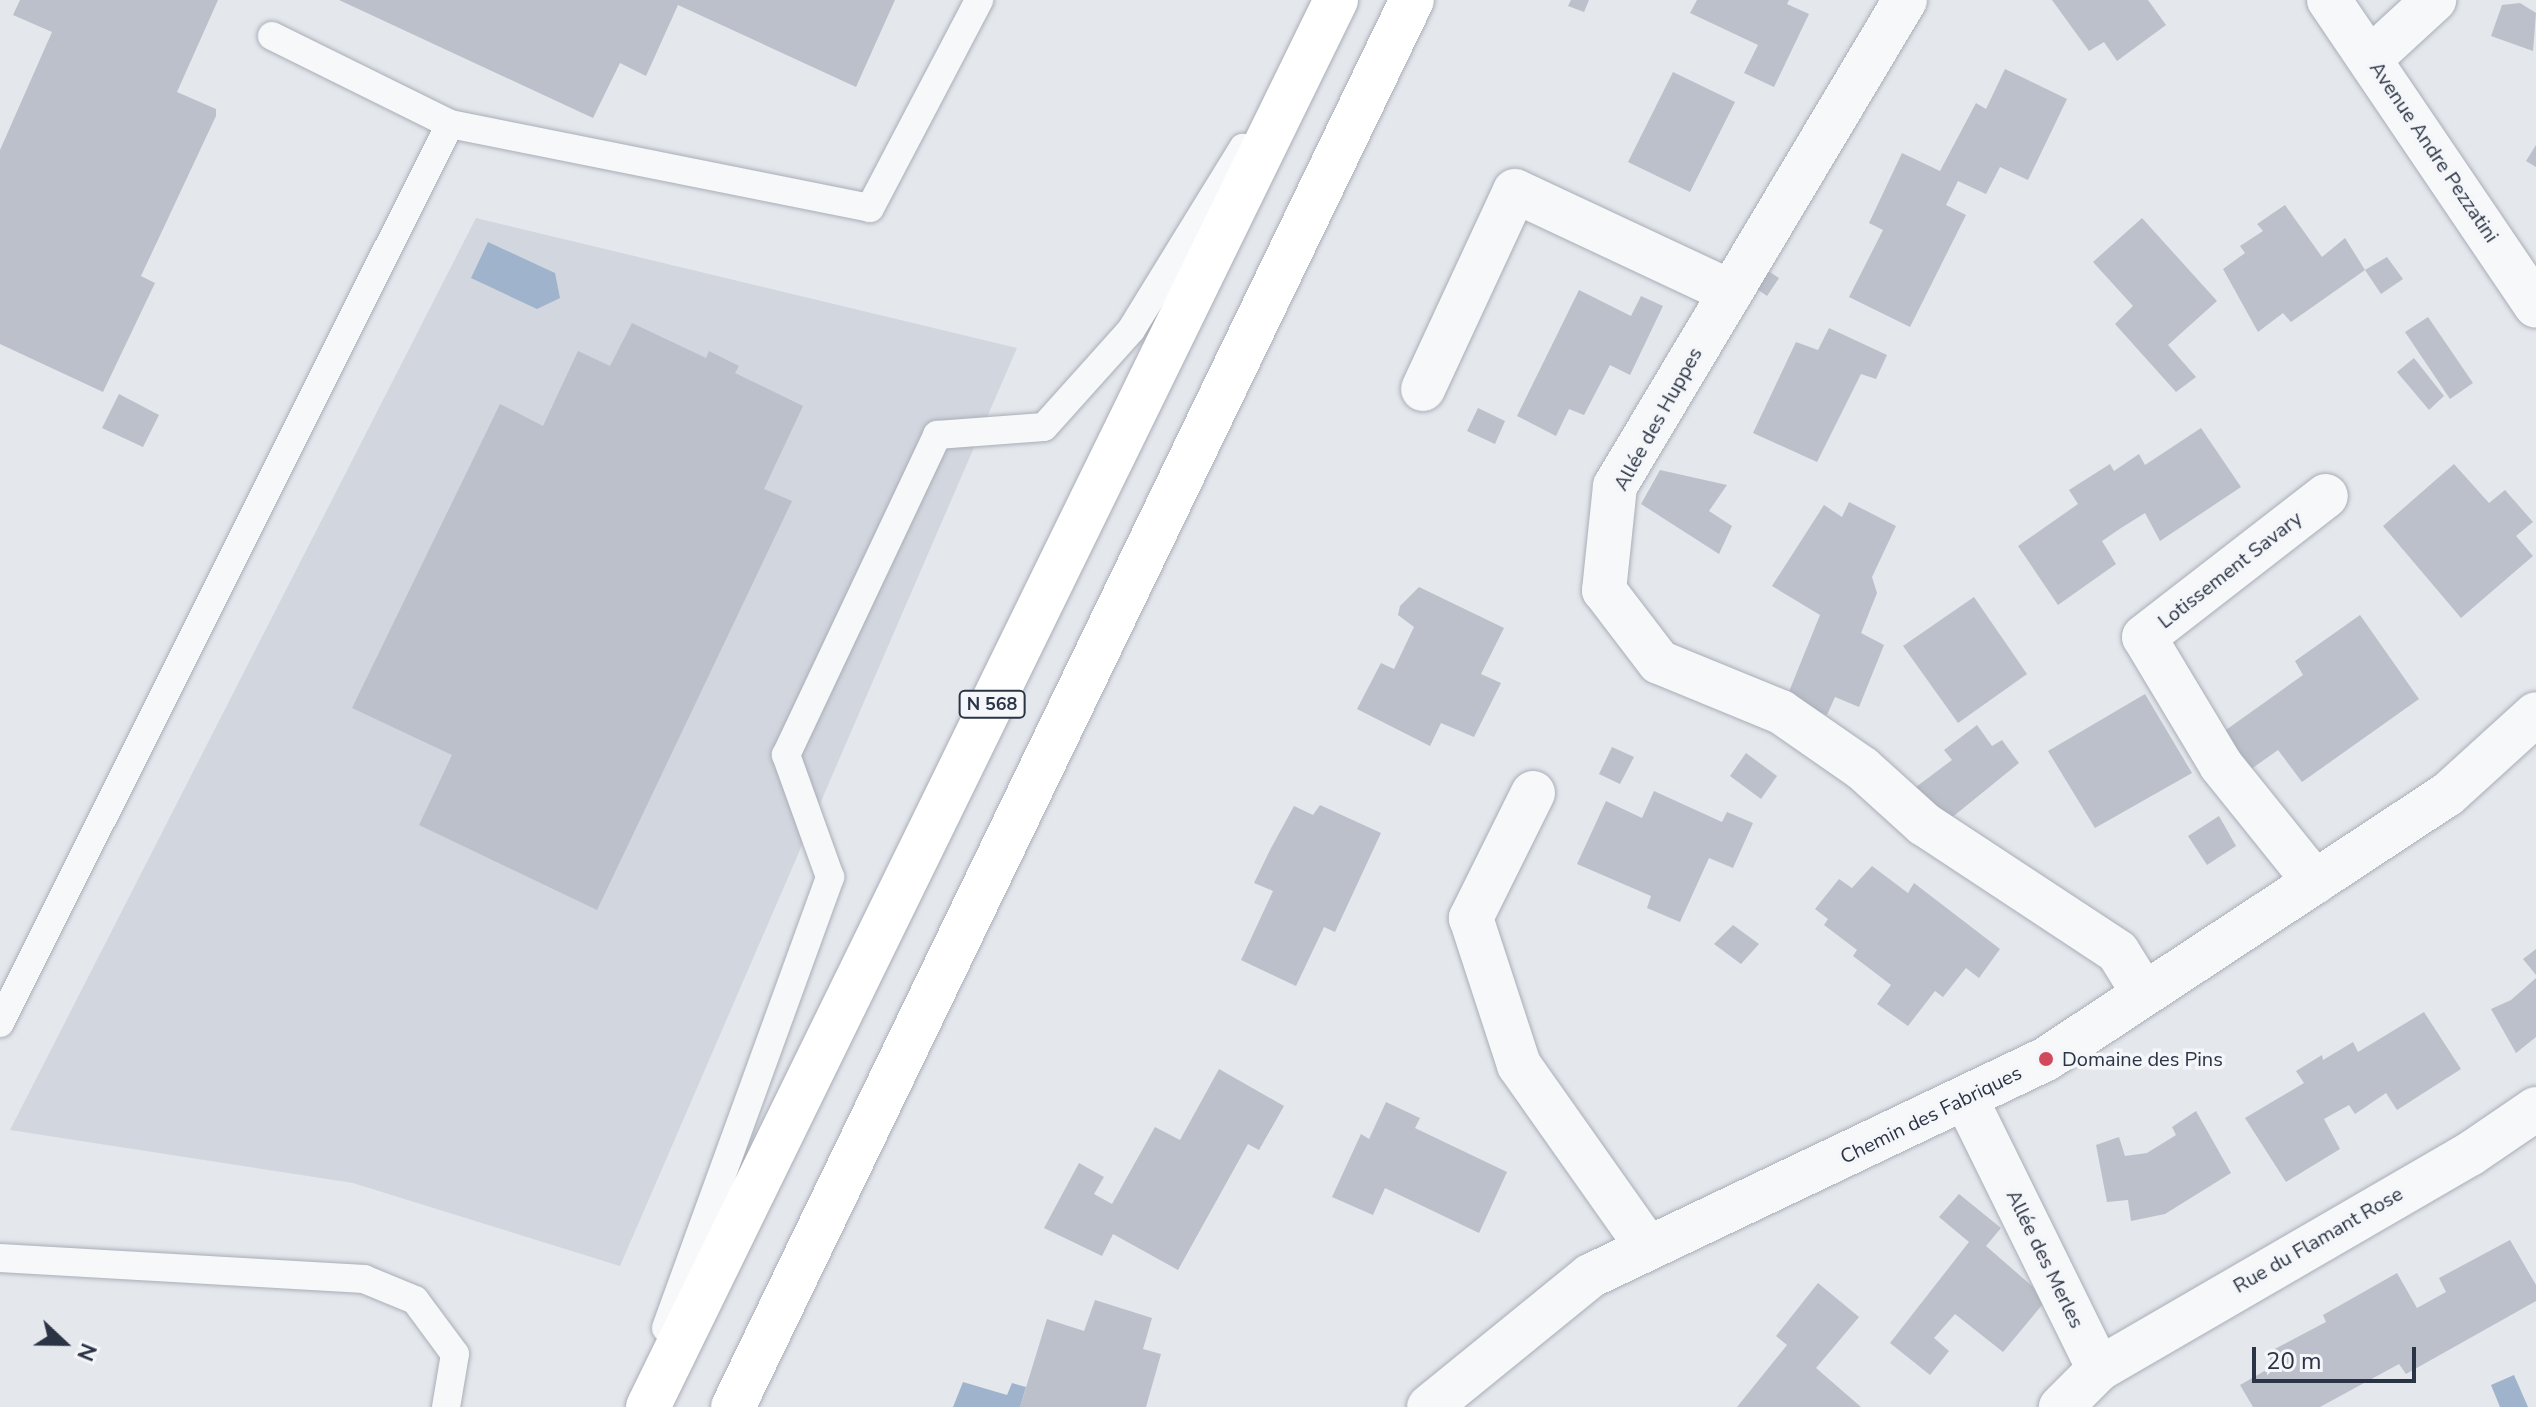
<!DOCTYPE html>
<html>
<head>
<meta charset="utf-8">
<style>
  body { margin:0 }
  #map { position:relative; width:2536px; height:1407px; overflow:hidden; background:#e4e7ec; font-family:"Nunito Sans",sans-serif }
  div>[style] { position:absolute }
  .built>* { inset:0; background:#d2d6de }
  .water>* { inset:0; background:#9fb4cc }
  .building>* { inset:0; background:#bbc0ca }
  .roads { filter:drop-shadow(0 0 2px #a9aeb7) drop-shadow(0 0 2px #a9aeb7) }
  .service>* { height:28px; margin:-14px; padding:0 14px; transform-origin:14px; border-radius:14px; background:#f7f8fa }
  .minor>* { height:44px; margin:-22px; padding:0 22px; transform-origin:22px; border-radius:22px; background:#f7f8fa }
  .tertiary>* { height:44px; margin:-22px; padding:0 22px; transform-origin:22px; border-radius:22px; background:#f7f8fa }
  .trunk>* { height:44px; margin:-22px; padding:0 22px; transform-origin:22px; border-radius:22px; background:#fff }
  .dots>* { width:22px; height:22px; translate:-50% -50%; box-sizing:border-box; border:4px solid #f4f6f9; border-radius:50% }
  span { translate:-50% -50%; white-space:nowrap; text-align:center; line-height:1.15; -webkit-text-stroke:7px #f4f6f9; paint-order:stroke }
  .shield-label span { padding:2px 6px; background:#f4f6f9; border:2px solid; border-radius:6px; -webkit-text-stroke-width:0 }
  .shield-label { font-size:18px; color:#2b3445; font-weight:700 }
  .street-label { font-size:20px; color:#2b3445 }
  .poi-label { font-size:20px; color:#2b3445 }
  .left { translate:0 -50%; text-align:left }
  .north { position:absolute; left:24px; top:1303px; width:80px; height:80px; -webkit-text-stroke:6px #f4f6f9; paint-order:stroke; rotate:112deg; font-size:22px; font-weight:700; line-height:32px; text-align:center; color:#2b3445 }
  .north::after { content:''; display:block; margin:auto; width:28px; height:36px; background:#2b3445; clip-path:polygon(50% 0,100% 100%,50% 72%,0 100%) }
  .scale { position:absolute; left:2252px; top:1347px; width:164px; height:36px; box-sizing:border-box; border:4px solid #2b3445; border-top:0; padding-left:10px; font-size:24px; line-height:28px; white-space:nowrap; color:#2b3445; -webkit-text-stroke:6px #f4f6f9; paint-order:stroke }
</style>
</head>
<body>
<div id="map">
  <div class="built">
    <div style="clip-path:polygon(476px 218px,1017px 348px,620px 1266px,353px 1183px,10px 1130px)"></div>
  </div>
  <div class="water">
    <div style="clip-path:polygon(488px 242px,555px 273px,560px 298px,537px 309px,471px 278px)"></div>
    <div style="clip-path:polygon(2514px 1375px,2528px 1407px,2500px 1407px,2491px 1385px)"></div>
    <div style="clip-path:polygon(963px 1382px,1007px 1395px,1012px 1383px,1026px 1387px,1020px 1407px,953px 1407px)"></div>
  </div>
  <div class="building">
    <div style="clip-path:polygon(218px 0,177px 92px,216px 109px,216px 116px,141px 276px,155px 283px,103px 392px,0 344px,0 150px,52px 32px,13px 15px,20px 0)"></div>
    <div style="clip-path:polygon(339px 0,895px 0,856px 87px,678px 5px,646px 76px,620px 63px,593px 118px)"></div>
    <div style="clip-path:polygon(1571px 0,1589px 0,1584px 12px,1568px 6px)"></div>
    <div style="clip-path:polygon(1697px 0,1789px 0,1787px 4px,1809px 14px,1774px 87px,1744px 73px,1758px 45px,1690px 13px)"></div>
    <div style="clip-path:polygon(2052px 0,2148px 0,2166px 25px,2117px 61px,2104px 42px,2089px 51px)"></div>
    <div style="clip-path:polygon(2520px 3px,2536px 13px,2533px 51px,2491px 36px,2502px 5px)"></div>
    <div style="clip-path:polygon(2005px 69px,2067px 99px,2028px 180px,2000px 167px,1986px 194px,1958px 181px,1946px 205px,1966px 215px,1910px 327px,1849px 297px,1883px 230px,1869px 223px,1902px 153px,1940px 171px,1976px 103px,1986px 109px)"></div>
    <div style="clip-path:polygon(1673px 72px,1735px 102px,1690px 192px,1628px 162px)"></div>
    <div style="clip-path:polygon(2536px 145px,2536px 167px,2526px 161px)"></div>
    <div style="clip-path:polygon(2285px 205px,2322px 257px,2345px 238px,2365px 270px,2291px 322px,2283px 313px,2258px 332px,2223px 269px,2245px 253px,2240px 246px,2263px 231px,2257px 224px)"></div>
    <div style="clip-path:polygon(2142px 218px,2217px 301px,2168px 345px,2196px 377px,2176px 392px,2115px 324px,2133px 306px,2093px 262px)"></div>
    <div style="clip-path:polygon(2387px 257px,2403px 279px,2381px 294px,2365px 270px)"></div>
    <div style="clip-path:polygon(1765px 269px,1779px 278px,1767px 296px,1754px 287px)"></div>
    <div style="clip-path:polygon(1579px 290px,1631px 316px,1641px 296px,1663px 306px,1630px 375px,1610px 365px,1584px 415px,1569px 409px,1556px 436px,1517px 416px)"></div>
    <div style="clip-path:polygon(2428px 317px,2473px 383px,2450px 399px,2405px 332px)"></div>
    <div style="clip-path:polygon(632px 323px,706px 358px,709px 351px,739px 366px,735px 373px,803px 406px,764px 489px,792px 501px,597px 910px,419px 825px,452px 755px,352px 708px,500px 404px,543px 426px,578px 351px,610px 366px)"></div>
    <div style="clip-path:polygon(1829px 328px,1887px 355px,1876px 379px,1861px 374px,1817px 462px,1753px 433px,1796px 342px,1818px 350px)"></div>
    <div style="clip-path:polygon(2414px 358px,2444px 396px,2429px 410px,2397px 372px)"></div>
    <div style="clip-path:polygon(119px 394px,159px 415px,143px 447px,102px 428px)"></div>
    <div style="clip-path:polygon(1478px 408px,1505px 421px,1495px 444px,1467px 431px)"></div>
    <div style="clip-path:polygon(2201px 428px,2241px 487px,2160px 541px,2145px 513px,2121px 528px,2102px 541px,2116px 564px,2058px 605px,2018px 546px,2078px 504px,2069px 490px,2110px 464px,2114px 471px,2139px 454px,2145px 465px)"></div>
    <div style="clip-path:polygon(2454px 464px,2489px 503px,2505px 490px,2533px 522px,2516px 536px,2533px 556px,2461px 618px,2383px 526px)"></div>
    <div style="clip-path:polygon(1660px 470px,1727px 485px,1709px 511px,1732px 526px,1719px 554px,1641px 504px)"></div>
    <div style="clip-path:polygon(1849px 502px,1896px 526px,1872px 577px,1877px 593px,1861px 633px,1884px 645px,1859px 707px,1835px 697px,1827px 715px,1786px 699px,1820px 615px,1772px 586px,1824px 505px,1842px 517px)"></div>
    <div style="clip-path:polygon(1419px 587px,1504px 628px,1481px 674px,1501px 683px,1474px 737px,1441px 723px,1430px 746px,1357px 709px,1381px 663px,1394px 669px,1414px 627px,1398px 615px,1400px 606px)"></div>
    <div style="clip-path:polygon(1974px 597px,2027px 674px,1958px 723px,1903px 646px)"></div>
    <div style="clip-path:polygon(2360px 615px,2419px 699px,2302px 782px,2278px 750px,2247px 772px,2223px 732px,2303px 675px,2295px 661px)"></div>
    <div style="clip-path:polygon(2145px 694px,2192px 773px,2095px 828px,2048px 751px)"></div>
    <div style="clip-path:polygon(1977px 725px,1992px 746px,2002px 740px,2019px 763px,1950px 819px,1912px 790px,1952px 760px,1944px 750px)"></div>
    <div style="clip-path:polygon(1612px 747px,1634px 757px,1620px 784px,1599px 774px)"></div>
    <div style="clip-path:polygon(1746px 753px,1777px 776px,1761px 799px,1730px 776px)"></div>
    <div style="clip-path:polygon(1654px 791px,1722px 822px,1727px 812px,1753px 823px,1733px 868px,1709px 858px,1680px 922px,1647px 908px,1651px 896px,1577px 864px,1606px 801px,1642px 818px)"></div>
    <div style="clip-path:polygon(1320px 805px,1381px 833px,1335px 932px,1324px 927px,1296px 986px,1241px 960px,1273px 891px,1254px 883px,1270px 850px,1294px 806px,1313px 815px)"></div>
    <div style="clip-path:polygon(2219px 816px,2236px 846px,2207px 865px,2188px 836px)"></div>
    <div style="clip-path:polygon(1872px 866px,1908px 893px,1914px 883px,2000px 949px,1979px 978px,1966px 968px,1943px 997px,1935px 991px,1908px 1026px,1877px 1004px,1891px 985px,1853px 956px,1857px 950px,1824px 925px,1828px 919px,1815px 909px,1839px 879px,1852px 888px)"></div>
    <div style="clip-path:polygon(1733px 925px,1759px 944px,1741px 964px,1714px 944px)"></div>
    <div style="clip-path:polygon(2536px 949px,2536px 975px,2523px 959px)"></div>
    <div style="clip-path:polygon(2536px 978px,2536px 1037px,2516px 1053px,2491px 1009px,2511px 1000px)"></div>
    <div style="clip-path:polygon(2424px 1012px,2461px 1069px,2397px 1110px,2386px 1093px,2355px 1114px,2349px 1105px,2324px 1119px,2340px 1149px,2286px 1182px,2245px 1118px,2304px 1083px,2296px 1071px,2322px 1055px,2323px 1060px,2353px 1042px,2358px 1052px)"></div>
    <div style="clip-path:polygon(1219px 1069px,1284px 1106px,1259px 1150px,1248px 1144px,1178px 1270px,1113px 1234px,1102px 1256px,1044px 1228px,1079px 1163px,1104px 1177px,1094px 1194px,1112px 1204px,1155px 1127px,1180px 1140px)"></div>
    <div style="clip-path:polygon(1386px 1102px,1420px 1118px,1415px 1128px,1507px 1172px,1479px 1233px,1385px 1188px,1373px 1215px,1332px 1197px,1361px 1134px,1369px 1139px)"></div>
    <div style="clip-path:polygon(2196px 1111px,2231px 1173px,2165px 1214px,2131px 1221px,2128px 1200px,2107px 1202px,2096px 1145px,2119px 1137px,2125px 1156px,2147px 1153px,2176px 1135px,2172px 1127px)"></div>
    <div style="clip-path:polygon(1959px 1194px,2001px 1228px,1986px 1246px,2047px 1299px,2003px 1352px,1955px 1314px,1934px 1338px,1949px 1351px,1930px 1375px,1890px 1343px,1969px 1242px,1939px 1217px)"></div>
    <div style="clip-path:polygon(2510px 1240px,2536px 1285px,2536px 1301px,2406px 1374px,2399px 1364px,2320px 1407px,2253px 1407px,2240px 1385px,2273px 1366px,2267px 1353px,2326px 1322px,2323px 1315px,2397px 1273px,2417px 1308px,2446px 1292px,2439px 1278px)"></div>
    <div style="clip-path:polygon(1818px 1283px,1859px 1317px,1816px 1368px,1861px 1407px,1737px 1407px,1787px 1345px,1776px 1336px)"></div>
    <div style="clip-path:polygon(1095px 1300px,1152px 1318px,1143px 1349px,1161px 1354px,1146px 1407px,1020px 1407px,1047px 1319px,1084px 1331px)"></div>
  </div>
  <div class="roads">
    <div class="service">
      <div style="left:272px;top:36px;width:199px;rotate:26.3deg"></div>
      <div style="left:0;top:1023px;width:1005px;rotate:-63.41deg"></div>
      <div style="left:450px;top:124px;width:428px;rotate:11.3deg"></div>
      <div style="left:870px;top:208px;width:235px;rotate:-62.3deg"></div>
      <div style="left:0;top:1258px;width:365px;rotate:3.3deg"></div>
      <div style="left:364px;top:1279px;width:55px;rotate:22.4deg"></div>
      <div style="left:415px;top:1300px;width:67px;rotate:53.5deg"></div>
      <div style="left:455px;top:1354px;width:54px;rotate:99.6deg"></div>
      <div style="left:666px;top:1328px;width:480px;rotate:-70deg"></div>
      <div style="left:830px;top:877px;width:130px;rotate:-109.8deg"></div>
      <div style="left:786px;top:755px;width:354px;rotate:-64.7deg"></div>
      <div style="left:937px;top:435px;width:107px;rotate:-4.3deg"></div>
      <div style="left:1044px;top:427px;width:130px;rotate:-48.1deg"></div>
      <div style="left:1131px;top:330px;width:214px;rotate:-58.4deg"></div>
    </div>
    <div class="minor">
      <div style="left:1905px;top:0;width:566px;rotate:120.82deg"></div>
      <div style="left:1615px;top:486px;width:105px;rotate:96deg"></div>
      <div style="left:1604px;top:590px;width:91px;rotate:52.6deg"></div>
      <div style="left:1659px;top:662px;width:132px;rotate:22.3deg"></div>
      <div style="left:1781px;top:712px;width:98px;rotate:34.7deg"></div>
      <div style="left:1862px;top:768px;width:84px;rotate:42.1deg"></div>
      <div style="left:1924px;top:824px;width:232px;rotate:33.4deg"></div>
      <div style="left:2118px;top:952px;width:49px;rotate:58.2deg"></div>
      <div style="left:2329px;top:0;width:369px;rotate:55.9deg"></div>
      <div style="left:2371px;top:58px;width:86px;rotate:-42.6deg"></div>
      <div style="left:1423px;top:389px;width:218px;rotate:-65.1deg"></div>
      <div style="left:1515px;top:191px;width:238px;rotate:25.1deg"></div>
      <div style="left:1533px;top:793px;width:140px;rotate:116.4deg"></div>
      <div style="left:1471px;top:918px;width:155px;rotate:71.9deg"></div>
      <div style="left:1519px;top:1065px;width:224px;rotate:54.8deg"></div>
      <div style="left:2315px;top:882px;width:150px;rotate:-128.8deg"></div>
      <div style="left:2221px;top:765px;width:149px;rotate:-121deg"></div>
      <div style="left:2144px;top:637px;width:230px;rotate:-37.8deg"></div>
      <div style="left:1967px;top:1101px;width:299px;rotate:63.8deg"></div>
      <div style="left:2099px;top:1369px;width:54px;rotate:135deg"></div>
      <div style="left:2099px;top:1369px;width:429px;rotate:-30.1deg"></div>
      <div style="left:2470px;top:1154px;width:80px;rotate:-34.3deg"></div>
    </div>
    <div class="tertiary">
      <div style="left:1429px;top:1407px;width:208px;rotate:-39.1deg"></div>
      <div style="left:1590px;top:1276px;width:505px;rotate:-25.45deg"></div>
      <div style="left:2046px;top:1059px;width:480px;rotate:-33.4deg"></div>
      <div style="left:2447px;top:795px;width:120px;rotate:-42.3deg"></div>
    </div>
    <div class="trunk">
      <div style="left:648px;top:1407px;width:1566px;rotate:-63.94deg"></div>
      <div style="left:733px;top:1407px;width:1562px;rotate:-64.24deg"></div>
    </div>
  </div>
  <div class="dots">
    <div style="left:2046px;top:1059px;background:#d1495b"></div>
  </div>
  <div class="shield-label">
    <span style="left:992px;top:704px">N 568</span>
  </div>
  <div class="street-label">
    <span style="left:2434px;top:152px;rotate:56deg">Avenue Andre Pezzatini</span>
    <span style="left:1658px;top:419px;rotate:-61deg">Allée des Huppes</span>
    <span style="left:2230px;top:570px;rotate:-38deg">Lotissement Savary</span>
    <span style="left:1931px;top:1115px;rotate:-26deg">Chemin des Fabriques</span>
    <span style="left:2318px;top:1240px;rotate:-30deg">Rue du Flamant Rose</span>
    <span style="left:2045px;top:1259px;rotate:64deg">Allée des Merles</span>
  </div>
  <div class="poi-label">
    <span class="left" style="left:2062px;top:1059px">Domaine des Pins</span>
  </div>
  <div class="north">N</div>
  <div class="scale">20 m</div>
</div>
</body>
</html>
